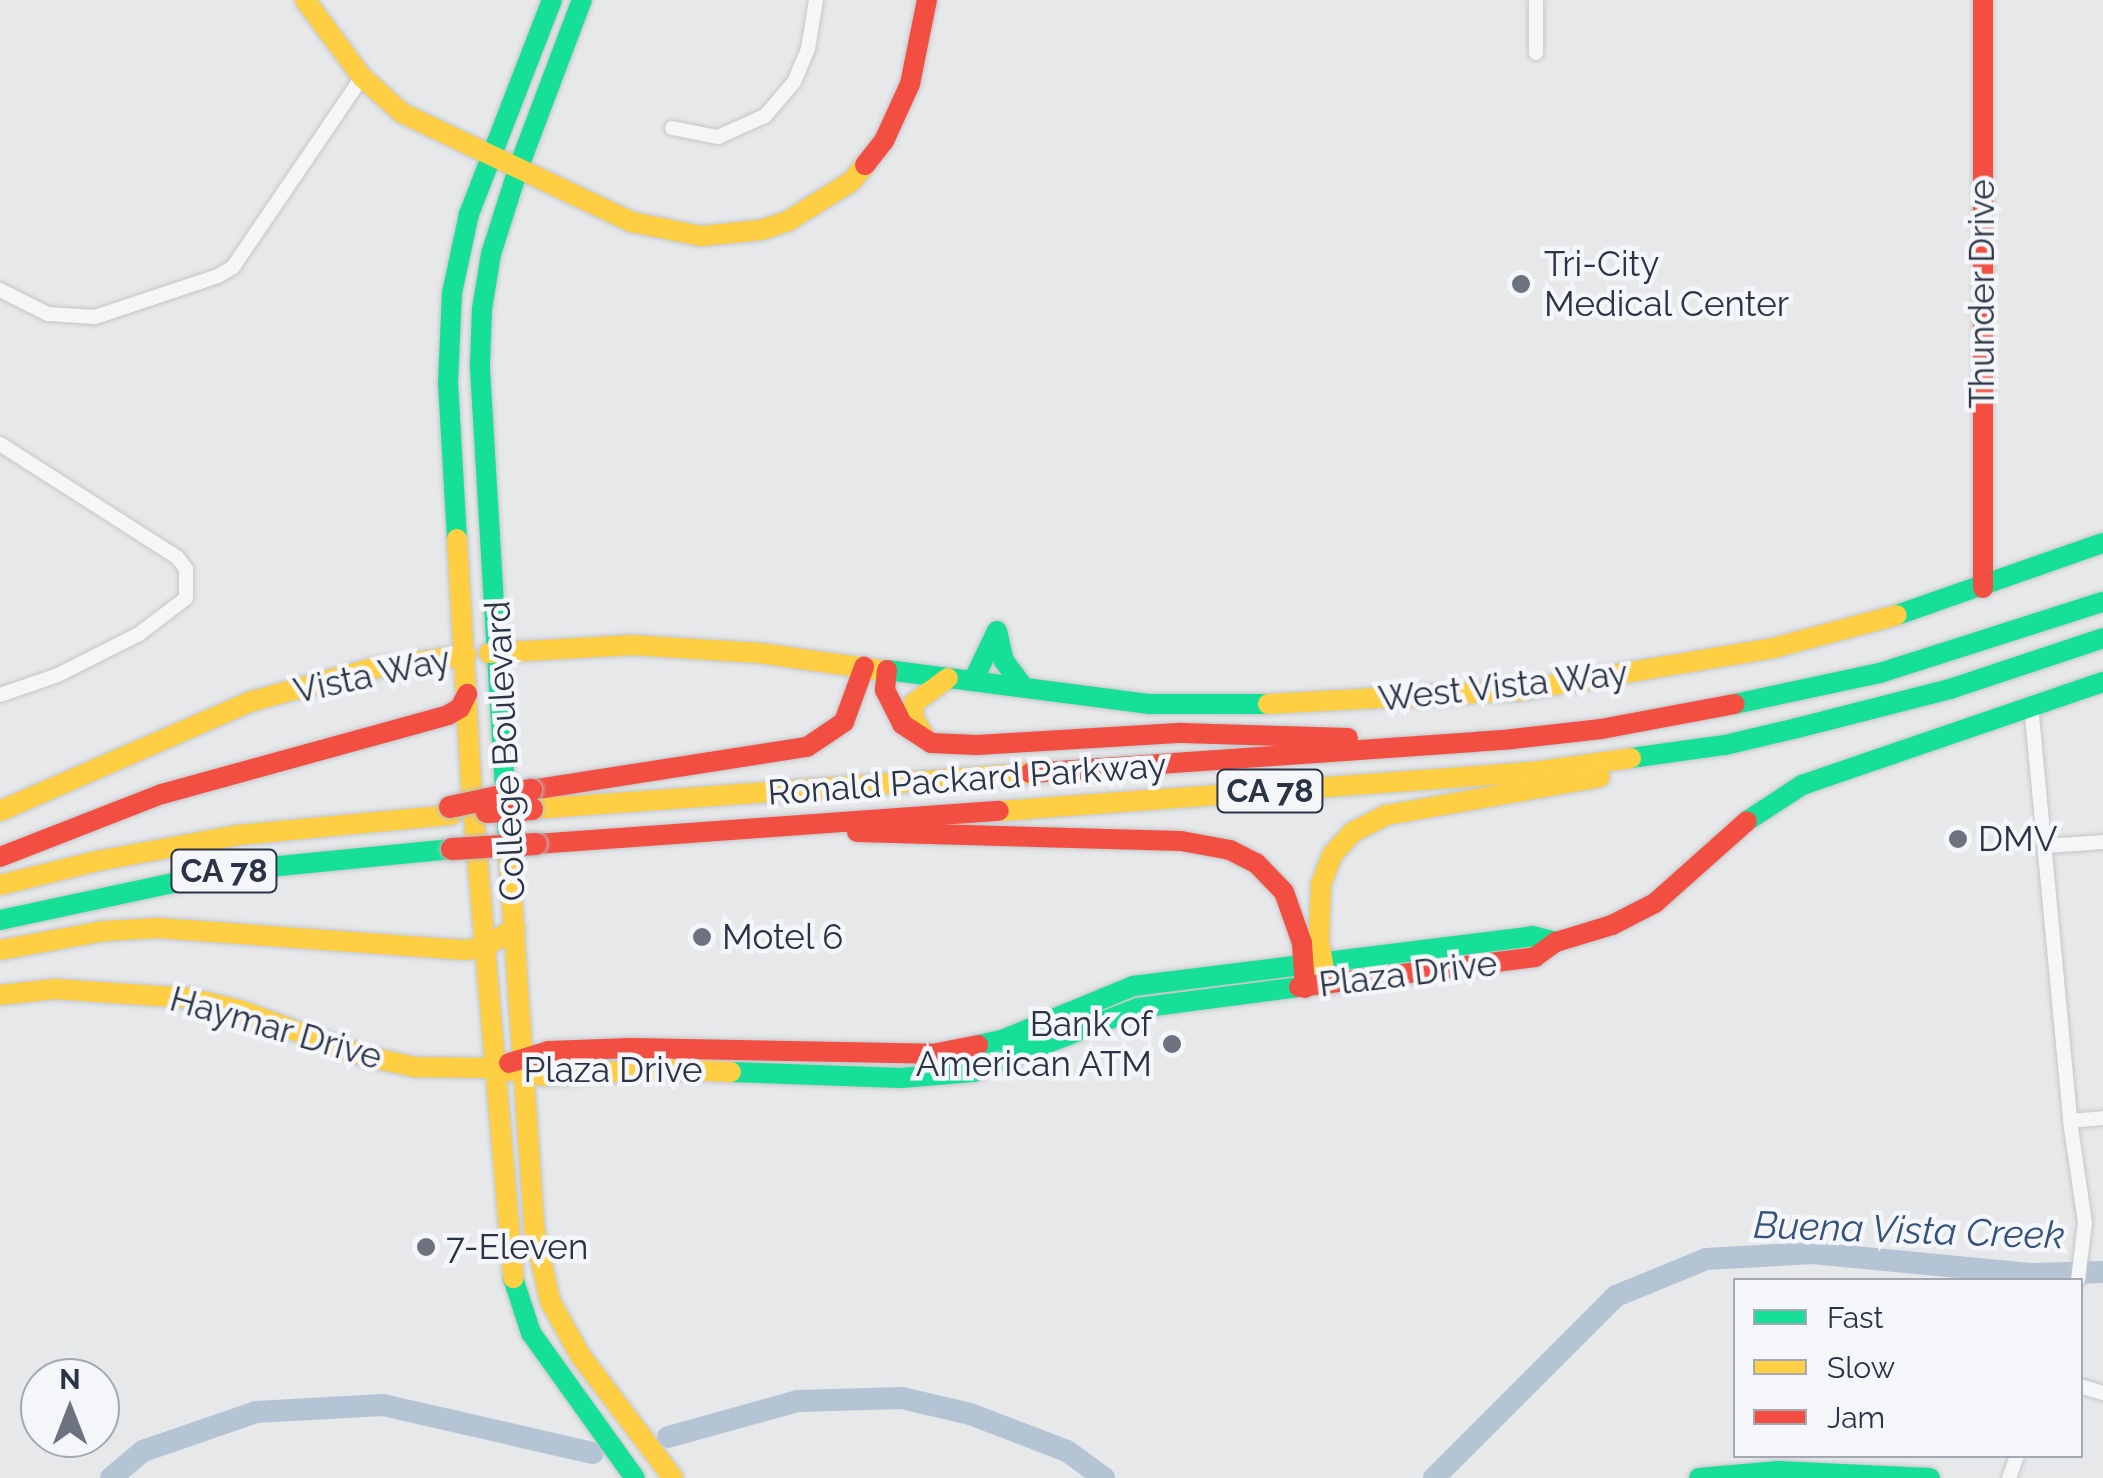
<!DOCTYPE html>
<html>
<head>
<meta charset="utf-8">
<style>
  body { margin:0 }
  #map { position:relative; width:2103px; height:1478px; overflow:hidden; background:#e6e8ea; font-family:Raleway,sans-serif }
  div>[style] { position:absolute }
  .river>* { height:22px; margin:-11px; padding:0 11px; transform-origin:11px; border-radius:11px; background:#b4c4d5 }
  .roads { filter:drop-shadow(0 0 2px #c4c6c8) drop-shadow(0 0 2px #c4c6c8) }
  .street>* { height:14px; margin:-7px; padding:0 7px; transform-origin:7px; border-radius:7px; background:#f5f6f7 }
  .fast>* { height:20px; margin:-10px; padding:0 10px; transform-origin:10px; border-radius:10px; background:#16e098 }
  .slow>* { height:20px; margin:-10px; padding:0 10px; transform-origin:10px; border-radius:10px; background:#ffcf43 }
  .jam>* { height:20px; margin:-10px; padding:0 10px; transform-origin:10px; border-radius:10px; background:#f24e42 }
  .bridges { filter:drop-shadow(0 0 2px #b8bbbf) drop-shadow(0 0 2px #b8bbbf) }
  .jam-bridge>* { height:22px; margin:-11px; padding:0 11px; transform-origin:11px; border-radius:11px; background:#f24e42 }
  .dots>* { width:28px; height:28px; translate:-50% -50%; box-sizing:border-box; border:5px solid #f4f6f9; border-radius:50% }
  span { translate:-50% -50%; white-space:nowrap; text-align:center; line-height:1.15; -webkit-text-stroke:9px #f4f6f9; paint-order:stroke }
  .shield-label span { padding:2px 8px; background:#f4f6f9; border:2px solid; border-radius:8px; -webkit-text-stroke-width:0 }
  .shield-label { font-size:32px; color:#2b3445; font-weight:700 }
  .poi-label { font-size:35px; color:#2b3445 }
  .left { translate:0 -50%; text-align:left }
  .right { translate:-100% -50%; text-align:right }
  .street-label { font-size:35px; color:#2b3445 }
  .water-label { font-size:38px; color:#34527a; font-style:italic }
  .legend { position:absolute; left:1733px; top:1278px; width:350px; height:180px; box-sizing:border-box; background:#f4f6f9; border:2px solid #a4a8b1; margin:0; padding:12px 18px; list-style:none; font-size:30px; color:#2b3445 }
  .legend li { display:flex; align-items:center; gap:20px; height:50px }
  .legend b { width:50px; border:2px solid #a4a8b1 }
  .north { position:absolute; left:20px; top:1358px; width:100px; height:100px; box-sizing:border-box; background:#f4f6f9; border:2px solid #a4a8b1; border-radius:50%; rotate:0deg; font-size:28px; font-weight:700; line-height:40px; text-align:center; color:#2b3445 }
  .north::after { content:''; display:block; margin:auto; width:35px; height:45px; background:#6c737f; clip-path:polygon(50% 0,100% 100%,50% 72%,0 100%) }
</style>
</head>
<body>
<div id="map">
  <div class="river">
    <div style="left:668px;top:1437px;width:135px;rotate:-15.5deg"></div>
    <div style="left:798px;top:1401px;width:104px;rotate:-1.7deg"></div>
    <div style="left:902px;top:1398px;width:70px;rotate:13.2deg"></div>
    <div style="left:970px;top:1414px;width:104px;rotate:20.9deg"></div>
    <div style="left:1067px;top:1451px;width:46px;rotate:36.1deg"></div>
    <div style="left:111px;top:1478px;width:42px;rotate:-40.2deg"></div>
    <div style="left:143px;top:1451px;width:120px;rotate:-19deg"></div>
    <div style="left:256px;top:1412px;width:127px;rotate:-3.2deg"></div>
    <div style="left:383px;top:1405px;width:215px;rotate:12.9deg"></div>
    <div style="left:1434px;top:1478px;width:257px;rotate:-45deg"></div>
    <div style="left:1616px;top:1296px;width:97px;rotate:-22.3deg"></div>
    <div style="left:1706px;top:1259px;width:106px;rotate:-3.2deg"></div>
    <div style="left:1812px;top:1253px;width:219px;rotate:5.5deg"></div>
    <div style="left:2030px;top:1274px;width:73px;rotate:-1.6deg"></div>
  </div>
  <div class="roads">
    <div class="street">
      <div style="left:1536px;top:0;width:53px;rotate:90deg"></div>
      <div style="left:672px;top:128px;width:47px;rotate:11.1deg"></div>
      <div style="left:718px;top:137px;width:51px;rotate:-24.1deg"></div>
      <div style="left:765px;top:116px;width:45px;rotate:-49.5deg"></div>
      <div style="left:794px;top:82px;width:36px;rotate:-67deg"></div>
      <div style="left:808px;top:49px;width:50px;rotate:-80.7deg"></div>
      <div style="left:0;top:290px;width:54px;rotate:26.6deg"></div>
      <div style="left:48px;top:314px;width:47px;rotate:3.7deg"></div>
      <div style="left:95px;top:317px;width:130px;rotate:-18.4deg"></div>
      <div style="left:218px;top:276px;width:17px;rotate:-31deg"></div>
      <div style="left:233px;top:267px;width:230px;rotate:-55.8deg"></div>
      <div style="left:0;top:444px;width:210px;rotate:32.6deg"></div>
      <div style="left:177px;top:557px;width:15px;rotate:53deg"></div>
      <div style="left:186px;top:569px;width:29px;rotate:90deg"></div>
      <div style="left:186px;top:598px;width:59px;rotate:142.5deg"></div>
      <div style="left:139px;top:634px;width:91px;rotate:153.2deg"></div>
      <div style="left:58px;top:675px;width:61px;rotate:161deg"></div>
      <div style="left:2031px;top:705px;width:418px;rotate:84.6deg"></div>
      <div style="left:2070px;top:1121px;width:102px;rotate:81.6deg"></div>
      <div style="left:2085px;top:1222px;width:58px;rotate:96.9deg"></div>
      <div style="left:2047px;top:846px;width:56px;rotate:-4.1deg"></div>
      <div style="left:2070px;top:1121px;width:33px;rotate:-5deg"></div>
      <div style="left:2080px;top:1386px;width:24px;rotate:17deg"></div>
      <div style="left:2009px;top:1478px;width:23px;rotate:-70deg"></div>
    </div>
    <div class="fast">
      <div style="left:457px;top:539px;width:156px;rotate:-93.3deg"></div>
      <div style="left:448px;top:383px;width:90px;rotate:-87.5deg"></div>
      <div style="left:452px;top:293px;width:81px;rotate:-77.9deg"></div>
      <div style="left:469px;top:214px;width:230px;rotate:-68.8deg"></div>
      <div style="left:1897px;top:615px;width:218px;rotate:-19.3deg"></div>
      <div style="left:887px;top:670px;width:265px;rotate:7.4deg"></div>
      <div style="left:1150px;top:704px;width:118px"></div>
      <div style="left:973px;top:681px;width:55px;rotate:-64.4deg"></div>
      <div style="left:997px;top:631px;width:31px;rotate:77deg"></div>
      <div style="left:1004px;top:661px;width:31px;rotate:53deg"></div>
      <div style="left:1735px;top:704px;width:148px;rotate:-12.1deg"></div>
      <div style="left:1880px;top:673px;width:234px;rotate:-17.7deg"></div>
      <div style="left:1631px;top:758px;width:95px;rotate:-7.9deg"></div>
      <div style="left:1725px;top:745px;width:74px;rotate:-13.3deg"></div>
      <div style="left:1797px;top:728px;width:158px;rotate:-14.3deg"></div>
      <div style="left:1950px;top:689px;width:161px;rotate:-18.4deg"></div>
      <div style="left:1747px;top:821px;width:66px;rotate:-33.2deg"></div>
      <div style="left:1802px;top:785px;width:318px;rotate:-18.9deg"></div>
      <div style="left:509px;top:857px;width:495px;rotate:-93.4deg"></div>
      <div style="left:480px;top:363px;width:54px;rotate:-87.9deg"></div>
      <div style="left:482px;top:309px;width:56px;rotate:-80.7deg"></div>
      <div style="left:491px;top:254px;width:89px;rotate:-72.4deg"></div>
      <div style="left:518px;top:169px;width:181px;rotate:-69.3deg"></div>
      <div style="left:0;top:920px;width:233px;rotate:-12.1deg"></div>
      <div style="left:228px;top:871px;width:225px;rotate:-5.6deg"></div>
      <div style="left:978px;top:1045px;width:25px;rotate:-12deg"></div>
      <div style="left:1002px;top:1040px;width:142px;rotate:-22.4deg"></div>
      <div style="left:1133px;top:986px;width:402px;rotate:-7.1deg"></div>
      <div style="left:1532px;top:936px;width:25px;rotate:14deg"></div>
      <div style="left:731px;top:1072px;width:170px;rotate:2deg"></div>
      <div style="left:901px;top:1078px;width:72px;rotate:-4.8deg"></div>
      <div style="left:973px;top:1072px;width:177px;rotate:-21.2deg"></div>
      <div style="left:1138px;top:1008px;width:162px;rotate:-7.4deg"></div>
      <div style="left:513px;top:1278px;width:58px;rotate:71.9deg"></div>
      <div style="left:531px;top:1333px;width:178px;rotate:54.4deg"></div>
      <div style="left:1699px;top:1478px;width:79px;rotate:-5.1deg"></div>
      <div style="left:1778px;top:1471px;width:152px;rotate:2.6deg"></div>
    </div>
    <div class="slow">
      <div style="left:305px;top:0;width:96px;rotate:53.5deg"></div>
      <div style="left:362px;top:77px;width:54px;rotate:42deg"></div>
      <div style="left:402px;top:113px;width:255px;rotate:25.4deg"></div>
      <div style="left:632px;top:222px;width:70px;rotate:11.5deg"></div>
      <div style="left:701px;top:236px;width:60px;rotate:-5.7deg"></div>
      <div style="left:761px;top:230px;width:28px;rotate:-18deg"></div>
      <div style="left:788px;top:221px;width:75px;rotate:-32deg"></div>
      <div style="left:852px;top:181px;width:21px;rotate:-51deg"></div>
      <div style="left:457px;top:539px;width:245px;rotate:86.7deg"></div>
      <div style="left:471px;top:784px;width:496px;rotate:85.1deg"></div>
      <div style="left:489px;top:653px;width:143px;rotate:-3.2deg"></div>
      <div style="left:632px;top:645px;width:127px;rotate:3.6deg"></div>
      <div style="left:759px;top:653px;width:122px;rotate:8deg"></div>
      <div style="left:1268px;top:704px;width:255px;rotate:-3.1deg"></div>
      <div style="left:1523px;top:690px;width:254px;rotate:-9.5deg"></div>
      <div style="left:1773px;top:648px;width:128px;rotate:-14.9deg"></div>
      <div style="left:924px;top:736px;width:21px;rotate:-121deg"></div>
      <div style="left:913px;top:718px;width:15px;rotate:-86deg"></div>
      <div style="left:914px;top:703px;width:42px;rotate:-36.3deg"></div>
      <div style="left:532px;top:809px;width:499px;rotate:-4.1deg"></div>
      <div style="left:0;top:811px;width:272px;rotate:-23.6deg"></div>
      <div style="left:249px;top:702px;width:129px;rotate:-15.3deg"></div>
      <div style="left:373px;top:668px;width:94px;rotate:-8deg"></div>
      <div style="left:999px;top:811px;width:534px;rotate:-4.18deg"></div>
      <div style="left:1532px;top:772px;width:100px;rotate:-8deg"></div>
      <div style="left:509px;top:857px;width:372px;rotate:86.1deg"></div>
      <div style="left:534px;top:1228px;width:75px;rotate:77.6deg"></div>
      <div style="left:550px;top:1301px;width:62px;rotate:60.9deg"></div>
      <div style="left:580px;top:1355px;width:154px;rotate:52.9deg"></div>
      <div style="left:0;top:885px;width:100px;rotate:-13.9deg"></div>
      <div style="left:97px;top:861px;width:143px;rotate:-10.4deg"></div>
      <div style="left:238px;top:835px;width:214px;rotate:-5.4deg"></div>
      <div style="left:0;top:950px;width:106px;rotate:-10.4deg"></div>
      <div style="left:104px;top:931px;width:54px;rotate:-3.2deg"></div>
      <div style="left:158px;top:928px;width:306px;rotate:4.1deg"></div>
      <div style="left:463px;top:950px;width:20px;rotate:-6deg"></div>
      <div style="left:483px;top:948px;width:38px;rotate:-32deg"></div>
      <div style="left:1327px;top:985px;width:45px;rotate:-100.3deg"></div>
      <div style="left:1319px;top:941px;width:57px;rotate:-88deg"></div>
      <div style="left:1321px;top:884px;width:31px;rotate:-69deg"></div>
      <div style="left:1332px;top:855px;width:31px;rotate:-48deg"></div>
      <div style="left:1353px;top:832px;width:38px;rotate:-27deg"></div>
      <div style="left:1387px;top:815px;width:216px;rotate:-10.1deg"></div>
      <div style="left:0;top:995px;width:54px;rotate:-6.3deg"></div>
      <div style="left:54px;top:989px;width:135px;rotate:3.8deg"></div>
      <div style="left:189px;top:998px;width:51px;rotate:13.5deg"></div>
      <div style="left:239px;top:1010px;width:134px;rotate:20.1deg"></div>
      <div style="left:365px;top:1056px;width:51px;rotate:12.4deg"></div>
      <div style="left:415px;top:1067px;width:77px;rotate:0.7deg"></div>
      <div style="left:492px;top:1068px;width:55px;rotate:8.4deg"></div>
      <div style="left:546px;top:1076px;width:117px;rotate:-3.4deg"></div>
      <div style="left:663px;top:1069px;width:68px;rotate:2.5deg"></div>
    </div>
    <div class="jam">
      <div style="left:1983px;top:0;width:588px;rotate:90deg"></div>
      <div style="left:865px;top:165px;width:31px;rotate:-52deg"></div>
      <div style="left:884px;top:141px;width:63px;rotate:-65.5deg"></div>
      <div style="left:910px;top:84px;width:86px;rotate:-78.6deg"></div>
      <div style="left:887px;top:670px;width:20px;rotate:96deg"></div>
      <div style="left:885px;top:690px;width:38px;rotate:63deg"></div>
      <div style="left:902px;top:724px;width:35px;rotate:33deg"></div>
      <div style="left:931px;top:743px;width:46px;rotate:2.5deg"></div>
      <div style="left:977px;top:745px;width:205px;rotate:-3.4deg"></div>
      <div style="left:1182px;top:733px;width:166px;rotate:1.7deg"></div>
      <div style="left:1030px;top:773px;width:483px;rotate:-4deg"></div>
      <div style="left:1512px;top:739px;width:90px;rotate:-6.4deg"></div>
      <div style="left:1601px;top:729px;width:136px;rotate:-10.6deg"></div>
      <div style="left:531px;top:790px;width:279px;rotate:-8.9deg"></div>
      <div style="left:807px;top:747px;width:45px;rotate:-34deg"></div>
      <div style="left:844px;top:722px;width:59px;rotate:-70deg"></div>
      <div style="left:857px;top:832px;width:324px;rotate:1.6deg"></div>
      <div style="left:1181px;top:841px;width:50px;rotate:10.4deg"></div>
      <div style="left:1230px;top:850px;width:29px;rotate:27deg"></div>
      <div style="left:1256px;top:863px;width:40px;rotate:46deg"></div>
      <div style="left:1284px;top:892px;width:54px;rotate:70.6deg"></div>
      <div style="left:1302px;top:943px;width:45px;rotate:86.2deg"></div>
      <div style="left:536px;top:844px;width:464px;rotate:-4.1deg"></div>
      <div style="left:0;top:857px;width:174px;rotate:-21.3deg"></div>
      <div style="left:162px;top:794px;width:297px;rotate:-15.4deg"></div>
      <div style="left:448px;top:715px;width:14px;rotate:-30deg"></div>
      <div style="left:460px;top:708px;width:16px;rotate:-63deg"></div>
      <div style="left:1299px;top:987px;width:238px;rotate:-7.2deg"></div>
      <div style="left:1535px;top:957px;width:26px;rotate:-36deg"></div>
      <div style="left:1556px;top:942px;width:59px;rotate:-16.9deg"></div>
      <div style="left:1612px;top:925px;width:48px;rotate:-27.1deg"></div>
      <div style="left:1655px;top:903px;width:123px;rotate:-41.7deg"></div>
      <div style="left:509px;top:1063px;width:42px;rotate:-16.7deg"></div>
      <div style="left:549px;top:1051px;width:81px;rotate:-2.1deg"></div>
      <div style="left:630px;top:1048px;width:302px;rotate:1.1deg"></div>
      <div style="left:932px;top:1054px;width:47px;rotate:-11.1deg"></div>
    </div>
  </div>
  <div class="bridges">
    <div class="jam-bridge">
      <div style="left:450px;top:807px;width:83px;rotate:-11.9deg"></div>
      <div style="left:487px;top:812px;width:45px;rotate:-3.8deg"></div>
      <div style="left:452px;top:849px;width:84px;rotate:-3.4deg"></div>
    </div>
  </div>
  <div class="dots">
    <div style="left:1521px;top:284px;background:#6c737f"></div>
    <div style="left:1958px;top:839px;background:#6c737f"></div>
    <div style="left:702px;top:937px;background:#6c737f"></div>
    <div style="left:1172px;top:1044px;background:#6c737f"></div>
    <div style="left:426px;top:1247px;background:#6c737f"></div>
  </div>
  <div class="shield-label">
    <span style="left:1270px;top:791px">CA 78</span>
    <span style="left:224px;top:871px">CA 78</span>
  </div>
  <div class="poi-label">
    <span class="left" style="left:1544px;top:284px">Tri-City<br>Medical Center</span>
    <span class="left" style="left:1978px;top:839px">DMV</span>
    <span class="left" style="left:722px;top:937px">Motel 6</span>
    <span class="right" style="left:1152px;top:1044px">Bank of<br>American ATM</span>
    <span class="left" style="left:446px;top:1247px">7-Eleven</span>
  </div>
  <div class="street-label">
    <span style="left:1982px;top:294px;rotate:-90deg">Thunder Drive</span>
    <span style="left:372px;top:675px;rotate:-12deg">Vista Way</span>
    <span style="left:1503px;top:686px;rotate:-6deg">West Vista Way</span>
    <span style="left:505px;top:751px;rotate:-93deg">College Boulevard</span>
    <span style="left:967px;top:779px;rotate:-4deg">Ronald Packard Parkway</span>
    <span style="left:1408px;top:974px;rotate:-7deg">Plaza Drive</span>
    <span style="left:276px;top:1028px;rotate:16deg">Haymar Drive</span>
    <span style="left:613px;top:1070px">Plaza Drive</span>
  </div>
  <div class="water-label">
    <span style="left:1909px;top:1230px;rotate:2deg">Buena Vista Creek</span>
  </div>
  <ul class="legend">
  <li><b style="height:12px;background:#16e098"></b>Fast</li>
  <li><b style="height:12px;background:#ffcf43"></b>Slow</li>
  <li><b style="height:12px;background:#f24e42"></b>Jam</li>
  </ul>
  <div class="north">N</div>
</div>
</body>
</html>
